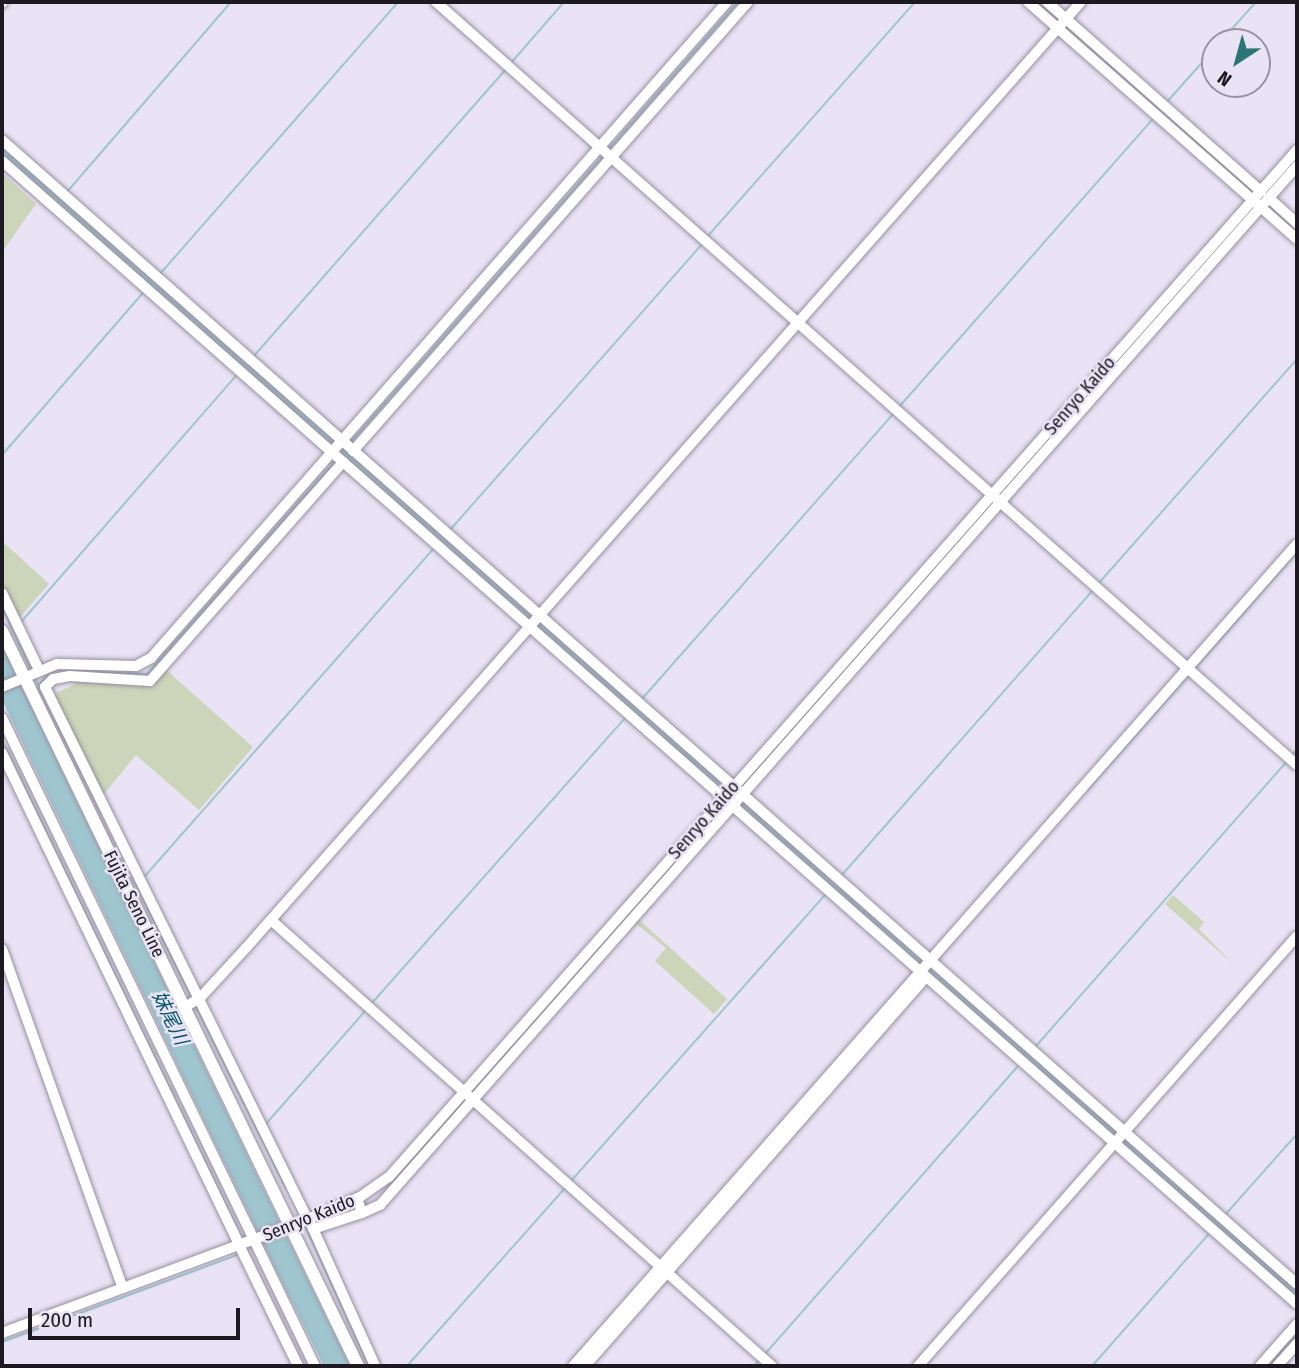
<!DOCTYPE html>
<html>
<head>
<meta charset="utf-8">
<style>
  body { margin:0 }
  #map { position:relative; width:1299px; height:1368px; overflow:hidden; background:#e9e3f5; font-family:"Fira Sans Condensed","Noto Sans JP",sans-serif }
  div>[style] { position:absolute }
  .green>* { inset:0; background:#ccd4b9 }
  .water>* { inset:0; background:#9fc5ce }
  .stream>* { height:2px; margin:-1px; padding:0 1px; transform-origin:1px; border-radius:1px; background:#9fc5ce }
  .river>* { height:12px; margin:-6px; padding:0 6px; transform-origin:6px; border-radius:6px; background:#9fc5ce }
  .roads { filter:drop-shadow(0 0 2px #9690a0) drop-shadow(0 0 2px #9690a0) }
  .minor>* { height:10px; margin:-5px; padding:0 5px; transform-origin:5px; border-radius:5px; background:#fff }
  .major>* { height:12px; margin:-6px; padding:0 6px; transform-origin:6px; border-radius:6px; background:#fff }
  span { translate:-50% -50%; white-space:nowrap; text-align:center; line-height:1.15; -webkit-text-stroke:5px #e9e3f5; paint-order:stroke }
  .street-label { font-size:18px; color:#1c1a20 }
  .water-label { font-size:19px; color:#045665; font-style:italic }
  .frame { position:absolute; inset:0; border:4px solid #1c1a20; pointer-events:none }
  .north { position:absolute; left:1201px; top:28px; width:70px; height:70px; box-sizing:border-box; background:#e9e3f5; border:2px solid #9793a0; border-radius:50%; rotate:216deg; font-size:19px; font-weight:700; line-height:28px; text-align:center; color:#1c1a20 }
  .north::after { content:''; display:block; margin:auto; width:24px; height:32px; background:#2b7576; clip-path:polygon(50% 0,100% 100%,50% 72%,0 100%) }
  .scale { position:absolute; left:28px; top:1308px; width:212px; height:32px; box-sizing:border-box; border:4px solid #1c1a20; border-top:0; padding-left:9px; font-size:21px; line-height:24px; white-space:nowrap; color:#1c1a20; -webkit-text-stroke:5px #e9e3f5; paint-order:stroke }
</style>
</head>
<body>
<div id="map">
  <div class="green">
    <div style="clip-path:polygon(2px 173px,36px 204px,2px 252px)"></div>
    <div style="clip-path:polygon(2px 541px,49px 584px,19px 618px,2px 588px)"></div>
    <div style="clip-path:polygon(164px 668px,253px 747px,199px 810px,136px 755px,103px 795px,50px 696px,75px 684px,73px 678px,149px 683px)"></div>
    <div style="clip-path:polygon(1173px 895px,1204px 922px,1199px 929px,1233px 964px,1165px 904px)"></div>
    <div style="clip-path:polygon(637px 918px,727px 999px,714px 1014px,655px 961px,666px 948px,634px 922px)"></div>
  </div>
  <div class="water">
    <div style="clip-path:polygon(2px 646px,276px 1215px,350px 1366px,324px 1366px,277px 1272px,2px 700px)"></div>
  </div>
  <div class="stream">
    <div style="left:1220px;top:42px;width:54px;rotate:-48deg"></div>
    <div style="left:511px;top:63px;width:81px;rotate:-49deg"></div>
    <div style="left:1166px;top:103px;width:74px;rotate:-48.3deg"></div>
    <div style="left:610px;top:148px;width:194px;rotate:-48.8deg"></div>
    <div style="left:67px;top:192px;width:251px;rotate:-49.2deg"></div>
    <div style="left:707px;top:237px;width:314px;rotate:-48.5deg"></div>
    <div style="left:160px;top:274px;width:361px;rotate:-48.8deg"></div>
    <div style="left:253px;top:357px;width:383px;rotate:-48.7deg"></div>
    <div style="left:899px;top:407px;width:383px;rotate:-48.6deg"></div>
    <div style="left:351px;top:442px;width:383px;rotate:-48.6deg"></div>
    <div style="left:2px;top:455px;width:215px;rotate:-49deg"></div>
    <div style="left:450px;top:530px;width:380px;rotate:-48.6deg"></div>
    <div style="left:1098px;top:584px;width:300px;rotate:-48.5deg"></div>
    <div style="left:2px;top:607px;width:69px;rotate:65.3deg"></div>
    <div style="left:22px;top:621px;width:325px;rotate:-48.9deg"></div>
    <div style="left:1195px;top:668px;width:154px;rotate:-48.7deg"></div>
    <div style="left:91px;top:672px;width:56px;rotate:2deg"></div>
    <div style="left:147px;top:674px;width:282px;rotate:-48.5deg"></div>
    <div style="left:35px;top:678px;width:11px;rotate:63deg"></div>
    <div style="left:39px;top:684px;width:12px;rotate:-42deg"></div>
    <div style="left:641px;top:700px;width:383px;rotate:-48.6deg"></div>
    <div style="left:55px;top:719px;width:106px;rotate:63.7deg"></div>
    <div style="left:2px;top:740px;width:542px;rotate:64.29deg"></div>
    <div style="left:1292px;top:755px;width:8px;rotate:-50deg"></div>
    <div style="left:1088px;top:789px;width:152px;rotate:-48.5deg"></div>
    <div style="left:132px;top:876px;width:135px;rotate:64deg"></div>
    <div style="left:145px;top:876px;width:436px;rotate:-48.6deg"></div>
    <div style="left:841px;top:876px;width:380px;rotate:-48.6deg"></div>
    <div style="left:2px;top:939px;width:6px;rotate:72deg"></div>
    <div style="left:372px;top:1003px;width:380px;rotate:-48.4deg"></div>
    <div style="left:195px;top:1005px;width:204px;rotate:63.6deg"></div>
    <div style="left:1036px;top:1046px;width:380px;rotate:-48.6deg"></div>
    <div style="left:265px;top:1125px;width:152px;rotate:-48.7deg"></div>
    <div style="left:571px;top:1181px;width:383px;rotate:-48.4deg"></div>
    <div style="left:1225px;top:1215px;width:108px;rotate:-48.4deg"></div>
    <div style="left:304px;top:1224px;width:156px;rotate:65.4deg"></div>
    <div style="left:2px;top:1315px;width:6px;rotate:72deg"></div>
    <div style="left:2px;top:1342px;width:254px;rotate:-20.3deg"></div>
    <div style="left:765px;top:1354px;width:382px;rotate:-48.7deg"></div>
    <div style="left:407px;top:1366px;width:237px;rotate:-48.4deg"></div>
    <div style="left:754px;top:1366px;width:8px;rotate:-50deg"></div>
    <div style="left:1092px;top:1366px;width:175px;rotate:-48.5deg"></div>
    <div style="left:1269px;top:1366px;width:43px;rotate:-48.8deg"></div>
  </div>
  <div class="river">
    <div style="left:2px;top:148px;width:961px;rotate:41.58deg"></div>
    <div style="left:746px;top:807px;width:733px;rotate:41.3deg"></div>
  </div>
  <div class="roads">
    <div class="minor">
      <div style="left:436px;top:2px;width:1150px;rotate:41.55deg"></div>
      <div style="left:1028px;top:2px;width:359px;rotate:41.4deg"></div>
      <div style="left:1047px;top:2px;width:286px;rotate:41.5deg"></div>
      <div style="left:2px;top:3px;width:1px;rotate:-45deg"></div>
      <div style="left:2px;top:140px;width:1728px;rotate:41.46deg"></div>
      <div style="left:2px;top:161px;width:1727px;rotate:41.43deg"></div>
      <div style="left:1269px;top:198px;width:38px;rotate:42deg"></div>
      <div style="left:353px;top:451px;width:598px;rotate:-48.66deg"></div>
      <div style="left:2px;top:593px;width:85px;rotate:64.3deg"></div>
      <div style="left:2px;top:687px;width:60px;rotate:-22.7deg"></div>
      <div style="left:57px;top:664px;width:79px;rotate:1.5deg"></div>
      <div style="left:136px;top:666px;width:17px;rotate:-28deg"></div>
      <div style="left:151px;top:658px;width:873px;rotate:-48.72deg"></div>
      <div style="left:2px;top:718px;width:720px;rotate:64.22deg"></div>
      <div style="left:2px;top:753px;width:541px;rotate:64.24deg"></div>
      <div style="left:271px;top:920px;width:671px;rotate:41.68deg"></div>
      <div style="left:2px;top:949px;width:360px;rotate:70.4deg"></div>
      <div style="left:185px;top:1007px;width:17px;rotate:-31deg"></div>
      <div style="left:200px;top:998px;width:68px;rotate:-47.4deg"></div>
      <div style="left:246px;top:948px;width:1262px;rotate:-48.57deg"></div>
      <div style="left:357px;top:1198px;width:16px;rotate:72deg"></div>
      <div style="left:362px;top:1213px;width:20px;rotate:-24deg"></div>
      <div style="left:380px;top:1205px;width:1386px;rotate:-48.57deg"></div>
      <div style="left:305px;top:1214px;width:588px;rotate:-116.26deg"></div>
      <div style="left:45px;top:687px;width:11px;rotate:-45deg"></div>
      <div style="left:53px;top:679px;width:17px;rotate:-10deg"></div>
      <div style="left:70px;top:676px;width:80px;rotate:3.6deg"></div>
      <div style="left:150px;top:681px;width:292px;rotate:-48.6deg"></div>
      <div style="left:311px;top:1224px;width:156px;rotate:65.7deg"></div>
      <div style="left:313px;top:1229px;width:52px;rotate:-18.1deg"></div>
      <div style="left:241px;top:1249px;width:130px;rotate:64deg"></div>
      <div style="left:2px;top:1333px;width:310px;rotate:-20.4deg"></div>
      <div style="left:293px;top:1225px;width:73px;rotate:-22.7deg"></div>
      <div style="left:360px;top:1197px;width:35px;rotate:-35deg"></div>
      <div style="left:389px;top:1177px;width:1371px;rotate:-48.52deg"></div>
      <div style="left:573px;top:1366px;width:1095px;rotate:-48.63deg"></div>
      <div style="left:585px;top:1366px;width:517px;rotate:-48.76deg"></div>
      <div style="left:918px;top:1366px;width:573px;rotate:-48.61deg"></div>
      <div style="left:1260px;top:1366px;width:56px;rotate:-48.6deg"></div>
      <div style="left:1277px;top:1366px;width:30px;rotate:-48deg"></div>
    </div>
    <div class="major">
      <div style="left:2px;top:631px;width:817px;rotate:64.16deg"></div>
    </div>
  </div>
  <div class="street-label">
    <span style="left:1080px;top:396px;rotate:-49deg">Senryo Kaido</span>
    <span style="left:704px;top:820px;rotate:-49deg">Senryo Kaido</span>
    <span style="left:134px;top:904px;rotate:64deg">Fujita Seno Line</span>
    <span style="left:309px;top:1218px;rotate:-22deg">Senryo Kaido</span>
  </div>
  <div class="water-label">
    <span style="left:170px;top:1018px;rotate:64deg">妹尾川</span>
  </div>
  <div class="frame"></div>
  <div class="north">N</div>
  <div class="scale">200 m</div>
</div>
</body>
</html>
